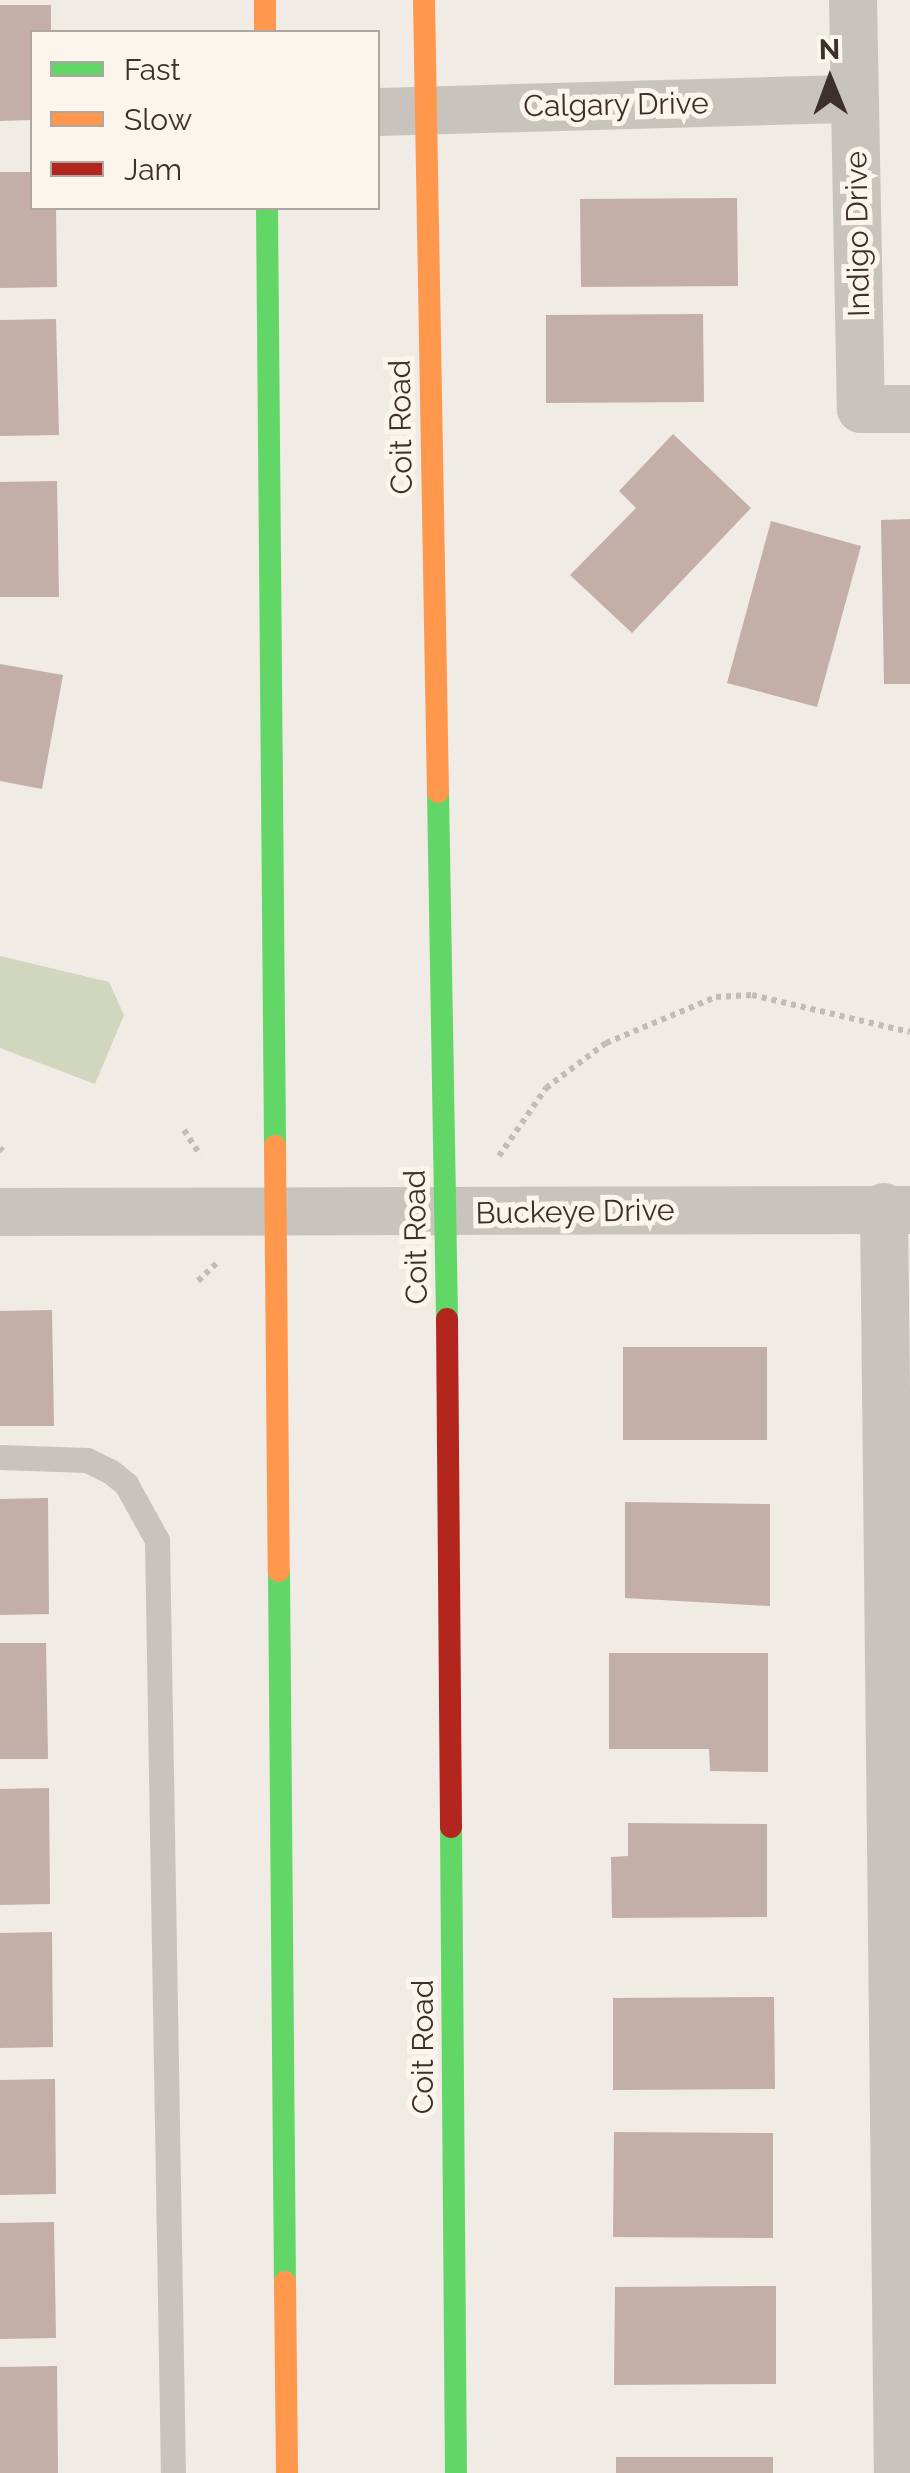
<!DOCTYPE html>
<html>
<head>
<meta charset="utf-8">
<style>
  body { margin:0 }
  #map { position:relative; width:910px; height:2473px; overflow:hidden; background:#f0ebe5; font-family:Raleway,sans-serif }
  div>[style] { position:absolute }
  .green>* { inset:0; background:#d1d6bf }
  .building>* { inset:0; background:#c3afa7 }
  .path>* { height:6px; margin-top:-3px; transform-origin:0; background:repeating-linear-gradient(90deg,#c2bbb6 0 5px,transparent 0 10px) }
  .lane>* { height:25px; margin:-12.5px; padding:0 12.5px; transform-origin:12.5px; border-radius:12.5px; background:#c9c3be }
  .street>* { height:48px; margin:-24px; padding:0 24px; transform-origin:24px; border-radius:24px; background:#c9c3be }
  .fast>* { height:22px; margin:-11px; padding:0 11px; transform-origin:11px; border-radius:11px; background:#63d668 }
  .slow>* { height:22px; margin:-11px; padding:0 11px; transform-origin:11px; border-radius:11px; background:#ff974d }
  .jam>* { height:22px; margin:-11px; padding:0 11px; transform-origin:11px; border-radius:11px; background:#b3261e }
  span { translate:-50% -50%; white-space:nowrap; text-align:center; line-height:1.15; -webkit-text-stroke:10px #fbf5ee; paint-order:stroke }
  .street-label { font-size:30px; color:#3b302b }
  .legend { position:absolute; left:30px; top:30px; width:350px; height:180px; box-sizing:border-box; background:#fbf5ee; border:2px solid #aea6a0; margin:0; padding:12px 18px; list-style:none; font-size:30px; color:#3b302b }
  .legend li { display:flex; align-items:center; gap:20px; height:50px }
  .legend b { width:50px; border:2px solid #aea6a0 }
  .north { position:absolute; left:780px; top:30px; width:100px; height:100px; -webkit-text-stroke:8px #fbf5ee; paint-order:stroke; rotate:359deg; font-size:28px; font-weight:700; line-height:40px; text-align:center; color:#3b302b }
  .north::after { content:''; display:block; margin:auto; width:35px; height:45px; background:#3b302b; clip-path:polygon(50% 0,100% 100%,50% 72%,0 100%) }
</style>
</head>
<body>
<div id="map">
  <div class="green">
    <div style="clip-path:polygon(0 956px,109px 982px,124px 1015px,95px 1084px,0 1048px)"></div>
  </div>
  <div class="building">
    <div style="clip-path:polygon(0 5px,51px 5px,51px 32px,32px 32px,32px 120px,0 121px)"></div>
    <div style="clip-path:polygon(0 172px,32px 172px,32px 208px,56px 208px,57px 287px,0 288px)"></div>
    <div style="clip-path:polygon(737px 198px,738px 286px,581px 287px,580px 199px)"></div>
    <div style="clip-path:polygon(703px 314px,704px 402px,546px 403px,546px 315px)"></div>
    <div style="clip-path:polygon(56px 319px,59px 435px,0 436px,0 320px)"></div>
    <div style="clip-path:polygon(673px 434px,751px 508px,632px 633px,570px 575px,636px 508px,619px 491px)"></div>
    <div style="clip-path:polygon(57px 481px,59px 597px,0 597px,0 482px)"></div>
    <div style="clip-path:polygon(910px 519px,910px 684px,884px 684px,881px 520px)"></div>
    <div style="clip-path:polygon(771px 521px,861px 546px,817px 707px,727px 683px)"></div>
    <div style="clip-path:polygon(0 664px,63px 675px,42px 789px,0 781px)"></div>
    <div style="clip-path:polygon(52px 1310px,54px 1426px,0 1426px,0 1311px)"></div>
    <div style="clip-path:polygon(623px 1347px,767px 1347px,767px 1440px,623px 1440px)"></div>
    <div style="clip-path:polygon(48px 1498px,49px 1614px,0 1615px,0 1499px)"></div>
    <div style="clip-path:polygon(625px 1502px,770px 1504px,770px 1606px,625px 1598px)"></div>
    <div style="clip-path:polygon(0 1643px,46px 1643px,48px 1759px,0 1759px)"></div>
    <div style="clip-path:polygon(609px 1653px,768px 1653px,768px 1772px,710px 1771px,709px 1749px,609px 1749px)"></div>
    <div style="clip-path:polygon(49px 1788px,50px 1904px,0 1905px,0 1789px)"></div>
    <div style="clip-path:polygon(628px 1823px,767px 1824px,767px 1917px,612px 1918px,611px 1857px,628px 1856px)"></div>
    <div style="clip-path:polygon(52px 1932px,53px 2047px,0 2048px,0 1933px)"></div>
    <div style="clip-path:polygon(774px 1997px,775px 2089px,613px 2090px,613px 1998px)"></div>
    <div style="clip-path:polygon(55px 2079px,56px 2194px,0 2195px,0 2080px)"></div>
    <div style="clip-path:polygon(614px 2132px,773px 2133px,773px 2238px,613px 2237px)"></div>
    <div style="clip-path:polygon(54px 2222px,56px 2338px,0 2339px,0 2223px)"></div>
    <div style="clip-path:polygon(776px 2286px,776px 2384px,614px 2385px,615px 2287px)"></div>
    <div style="clip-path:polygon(57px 2366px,58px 2473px,0 2473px,0 2367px)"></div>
    <div style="clip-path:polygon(616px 2457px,773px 2457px,773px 2473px,616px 2473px)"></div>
  </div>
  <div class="path">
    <div style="left:184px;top:1130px;width:30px;rotate:57deg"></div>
    <div style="left:0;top:1148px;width:4px;rotate:45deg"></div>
    <div style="left:499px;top:1156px;width:83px;rotate:-55.3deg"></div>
    <div style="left:546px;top:1088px;width:75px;rotate:-36.9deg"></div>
    <div style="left:606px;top:1043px;width:119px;rotate:-22.7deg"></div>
    <div style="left:716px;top:997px;width:36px;rotate:-3deg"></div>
    <div style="left:752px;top:995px;width:162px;rotate:13.2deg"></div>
    <div style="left:198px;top:1281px;width:28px;rotate:-44deg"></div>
  </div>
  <div class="lane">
    <div style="left:0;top:1457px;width:87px;rotate:2deg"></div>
    <div style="left:87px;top:1460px;width:25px;rotate:26deg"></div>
    <div style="left:110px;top:1471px;width:21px;rotate:39deg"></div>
    <div style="left:126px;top:1484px;width:64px;rotate:61deg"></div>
    <div style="left:157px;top:1540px;width:933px;rotate:89.02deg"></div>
  </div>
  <div class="street">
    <div style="left:853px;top:0;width:409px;rotate:88.9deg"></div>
    <div style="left:861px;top:409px;width:49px"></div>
    <div style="left:378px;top:112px;width:477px;rotate:-1.6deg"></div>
    <div style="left:884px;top:1207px;width:1266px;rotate:89.37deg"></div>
    <div style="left:0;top:1212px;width:910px;rotate:-0.13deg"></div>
  </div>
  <div class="fast">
    <div style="left:267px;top:208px;width:938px;rotate:89.51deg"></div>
    <div style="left:438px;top:792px;width:527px;rotate:89.02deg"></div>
    <div style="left:279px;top:1571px;width:711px;rotate:89.52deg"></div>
    <div style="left:451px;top:1827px;width:646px;rotate:89.56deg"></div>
  </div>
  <div class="slow">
    <div style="left:265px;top:0;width:32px;rotate:90deg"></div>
    <div style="left:424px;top:0;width:792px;rotate:88.99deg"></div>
    <div style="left:275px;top:1146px;width:425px;rotate:89.5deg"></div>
    <div style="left:285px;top:2282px;width:191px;rotate:89.4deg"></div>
  </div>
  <div class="jam">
    <div style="left:447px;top:1319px;width:508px;rotate:89.55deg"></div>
  </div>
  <div class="street-label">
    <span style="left:616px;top:105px;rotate:-1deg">Calgary Drive</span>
    <span style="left:858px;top:234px;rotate:-91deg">Indigo Drive</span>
    <span style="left:401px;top:427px;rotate:-91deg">Coit Road</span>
    <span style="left:575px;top:1212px;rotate:-1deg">Buckeye Drive</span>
    <span style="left:416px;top:1237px;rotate:-91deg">Coit Road</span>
    <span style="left:423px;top:2047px;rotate:-90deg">Coit Road</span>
  </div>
  <ul class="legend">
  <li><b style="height:12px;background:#63d668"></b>Fast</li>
  <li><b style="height:12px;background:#ff974d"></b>Slow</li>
  <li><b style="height:12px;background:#b3261e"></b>Jam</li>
  </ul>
  <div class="north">N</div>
</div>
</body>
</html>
